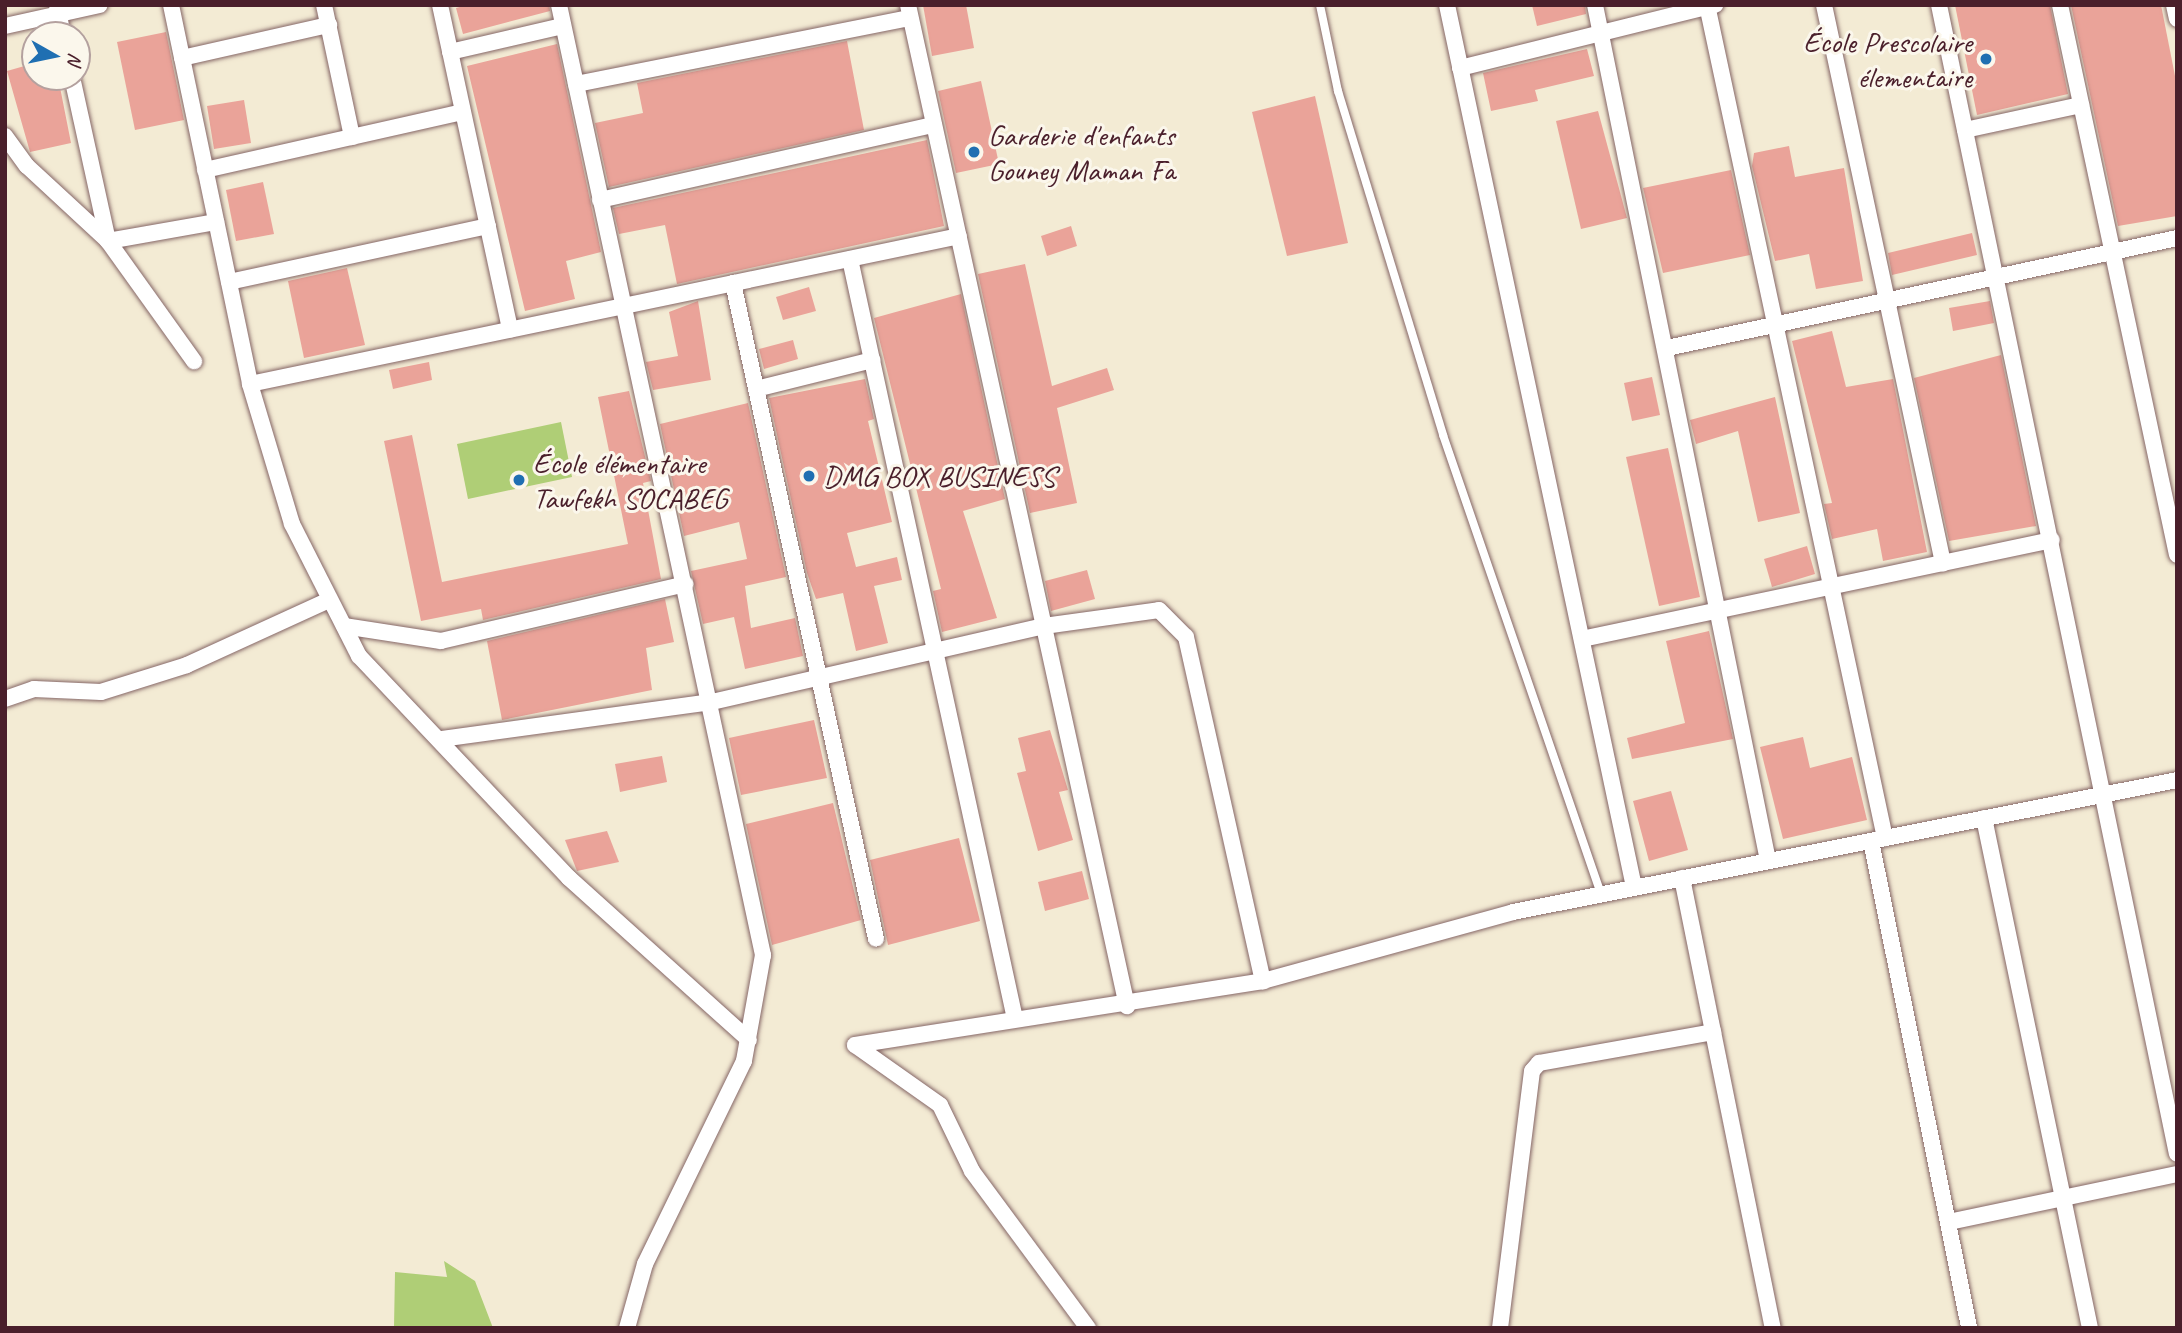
<!DOCTYPE html>
<html>
<head>
<meta charset="utf-8">
<style>
  body { margin:0 }
  #map { position:relative; width:2182px; height:1333px; overflow:hidden; background:#f3ebd4; font-family:Caveat,sans-serif }
  div>[style] { position:absolute }
  .green>* { inset:0; background:#afce76 }
  .building>* { inset:0; background:#eaa399 }
  .roads { filter:drop-shadow(0 0 2px #856666) drop-shadow(0 0 2px #856666) }
  .service>* { height:8px; margin:-4px; padding:0 4px; transform-origin:4px; border-radius:4px; background:#fff }
  .minor>* { height:16px; margin:-8px; padding:0 8px; transform-origin:8px; border-radius:8px; background:#fff }
  .dots>* { width:19px; height:19px; translate:-50% -50%; box-sizing:border-box; border:4px solid #fbf7ec; border-radius:50% }
  span { translate:-50% -50%; white-space:nowrap; text-align:center; line-height:1.15; -webkit-text-stroke:6px #fbf7ec; paint-order:stroke }
  .poi-label { font-size:30px; color:#4a1f2b }
  .right { translate:-100% -50%; text-align:right }
  .left { translate:0 -50%; text-align:left }
  .frame { position:absolute; inset:0; border:7px solid #4a1f2b; pointer-events:none }
  .north { position:absolute; left:21px; top:21px; width:70px; height:70px; box-sizing:border-box; background:#fbf7ec; border:2px solid #b4a19f; border-radius:50%; rotate:99deg; font-size:19px; font-weight:700; line-height:28px; text-align:center; color:#4a1f2b }
  .north::after { content:''; display:block; margin:auto; width:24px; height:32px; background:#1f6fb2; clip-path:polygon(50% 0,100% 100%,50% 72%,0 100%) }
</style>
</head>
<body>
<div id="map">
  <div class="green">
    <div style="clip-path:polygon(561px 422px,572px 477px,468px 499px,457px 444px)"></div>
    <div style="clip-path:polygon(444px 1261px,475px 1281px,493px 1328px,394px 1327px,395px 1272px,447px 1277px)"></div>
  </div>
  <div class="building">
    <div style="clip-path:polygon(467px 5px,549px 5px,550px 11px,463px 34px,456px 8px)"></div>
    <div style="clip-path:polygon(923px 5px,966px 5px,974px 48px,932px 56px)"></div>
    <div style="clip-path:polygon(1532px 5px,1585px 5px,1586px 14px,1537px 26px)"></div>
    <div style="clip-path:polygon(1955px 5px,2050px 5px,2068px 94px,1977px 115px)"></div>
    <div style="clip-path:polygon(2071px 5px,2161px 5px,2177px 86px,2177px 216px,2118px 226px)"></div>
    <div style="clip-path:polygon(166px 32px,184px 120px,135px 130px,117px 42px)"></div>
    <div style="clip-path:polygon(847px 41px,864px 130px,609px 187px,595px 123px,643px 113px,637px 83px)"></div>
    <div style="clip-path:polygon(557px 44px,601px 252px,566px 261px,575px 299px,525px 311px,467px 66px)"></div>
    <div style="clip-path:polygon(1587px 49px,1594px 76px,1535px 90px,1538px 101px,1491px 111px,1483px 73px)"></div>
    <div style="clip-path:polygon(35px 63px,35px 77px,58px 77px,71px 143px,30px 152px,7px 71px)"></div>
    <div style="clip-path:polygon(981px 81px,999px 164px,956px 173px,938px 91px)"></div>
    <div style="clip-path:polygon(1315px 96px,1348px 243px,1287px 256px,1252px 112px)"></div>
    <div style="clip-path:polygon(244px 100px,251px 143px,214px 149px,207px 106px)"></div>
    <div style="clip-path:polygon(1598px 111px,1627px 218px,1581px 229px,1556px 121px)"></div>
    <div style="clip-path:polygon(927px 140px,944px 226px,677px 284px,665px 225px,619px 234px,613px 208px)"></div>
    <div style="clip-path:polygon(1789px 146px,1795px 177px,1844px 168px,1863px 281px,1816px 289px,1809px 254px,1775px 261px,1752px 166px,1754px 153px)"></div>
    <div style="clip-path:polygon(1731px 170px,1750px 255px,1663px 273px,1643px 188px)"></div>
    <div style="clip-path:polygon(263px 182px,274px 234px,236px 241px,226px 190px)"></div>
    <div style="clip-path:polygon(1071px 226px,1077px 246px,1047px 256px,1041px 236px)"></div>
    <div style="clip-path:polygon(1972px 233px,1977px 255px,1892px 275px,1888px 253px)"></div>
    <div style="clip-path:polygon(1025px 264px,1052px 386px,1107px 368px,1114px 390px,1057px 408px,1077px 503px,1030px 513px,978px 274px)"></div>
    <div style="clip-path:polygon(347px 268px,365px 345px,304px 358px,288px 281px)"></div>
    <div style="clip-path:polygon(809px 287px,816px 311px,783px 320px,776px 297px)"></div>
    <div style="clip-path:polygon(961px 294px,1005px 499px,963px 511px,997px 618px,942px 632px,933px 591px,941px 589px,874px 318px)"></div>
    <div style="clip-path:polygon(698px 301px,711px 380px,653px 390px,646px 362px,678px 356px,669px 312px)"></div>
    <div style="clip-path:polygon(1990px 301px,1994px 323px,1953px 331px,1949px 308px)"></div>
    <div style="clip-path:polygon(1832px 331px,1846px 387px,1893px 379px,1927px 552px,1883px 561px,1877px 529px,1832px 539px,1824px 504px,1832px 503px,1792px 341px)"></div>
    <div style="clip-path:polygon(793px 340px,798px 359px,764px 369px,759px 349px)"></div>
    <div style="clip-path:polygon(2001px 355px,2036px 526px,1949px 541px,1914px 378px)"></div>
    <div style="clip-path:polygon(429px 362px,432px 380px,393px 389px,389px 370px)"></div>
    <div style="clip-path:polygon(1652px 377px,1660px 415px,1632px 421px,1624px 383px)"></div>
    <div style="clip-path:polygon(865px 379px,874px 419px,868px 421px,892px 522px,847px 533px,856px 567px,897px 557px,902px 580px,874px 586px,888px 643px,856px 651px,843px 593px,816px 599px,807px 573px,769px 398px)"></div>
    <div style="clip-path:polygon(629px 391px,651px 481px,643px 483px,661px 579px,483px 620px,481px 609px,421px 621px,384px 441px,412px 435px,442px 582px,628px 544px,598px 397px)"></div>
    <div style="clip-path:polygon(1775px 397px,1800px 513px,1758px 522px,1738px 431px,1696px 444px,1690px 420px)"></div>
    <div style="clip-path:polygon(748px 403px,786px 577px,745px 586px,751px 628px,795px 618px,803px 656px,745px 669px,734px 617px,703px 624px,691px 571px,747px 559px,739px 522px,684px 536px,660px 424px)"></div>
    <div style="clip-path:polygon(1668px 448px,1700px 597px,1659px 606px,1626px 457px)"></div>
    <div style="clip-path:polygon(1807px 546px,1815px 574px,1772px 587px,1764px 559px)"></div>
    <div style="clip-path:polygon(1087px 570px,1095px 599px,1051px 611px,1045px 581px)"></div>
    <div style="clip-path:polygon(665px 599px,674px 642px,646px 648px,652px 690px,502px 720px,487px 641px)"></div>
    <div style="clip-path:polygon(1709px 631px,1733px 739px,1632px 759px,1627px 738px,1685px 723px,1666px 641px)"></div>
    <div style="clip-path:polygon(814px 720px,827px 778px,741px 795px,729px 738px)"></div>
    <div style="clip-path:polygon(1050px 730px,1068px 790px,1059px 792px,1073px 840px,1038px 851px,1017px 773px,1026px 771px,1018px 738px)"></div>
    <div style="clip-path:polygon(1803px 737px,1810px 768px,1852px 757px,1867px 820px,1783px 839px,1760px 747px)"></div>
    <div style="clip-path:polygon(662px 756px,667px 782px,620px 792px,615px 764px)"></div>
    <div style="clip-path:polygon(1671px 791px,1688px 850px,1649px 861px,1633px 801px)"></div>
    <div style="clip-path:polygon(833px 803px,861px 920px,772px 945px,746px 824px)"></div>
    <div style="clip-path:polygon(607px 831px,619px 862px,577px 871px,565px 840px)"></div>
    <div style="clip-path:polygon(959px 838px,980px 921px,888px 945px,870px 860px)"></div>
    <div style="clip-path:polygon(1082px 871px,1089px 899px,1045px 911px,1038px 882px)"></div>
  </div>
  <div class="roads">
    <div class="service">
      <div style="left:1320px;top:5px;width:88px;rotate:78.2deg"></div>
      <div style="left:1338px;top:91px;width:360px;rotate:73deg"></div>
      <div style="left:1443px;top:435px;width:485px;rotate:71deg"></div>
    </div>
    <div class="minor">
      <div style="left:57px;top:5px;width:31px;rotate:79deg"></div>
      <div style="left:171px;top:5px;width:387px;rotate:78.2deg"></div>
      <div style="left:250px;top:384px;width:146px;rotate:73.3deg"></div>
      <div style="left:292px;top:524px;width:148px;rotate:63.1deg"></div>
      <div style="left:359px;top:656px;width:306px;rotate:46.6deg"></div>
      <div style="left:569px;top:878px;width:242px;rotate:42deg"></div>
      <div style="left:324px;top:5px;width:135px;rotate:78deg"></div>
      <div style="left:440px;top:5px;width:332px;rotate:77.8deg"></div>
      <div style="left:559px;top:5px;width:972px;rotate:77.88deg"></div>
      <div style="left:763px;top:955px;width:108px;rotate:100.2deg"></div>
      <div style="left:744px;top:1061px;width:226px;rotate:116deg"></div>
      <div style="left:645px;top:1264px;width:66px;rotate:105.7deg"></div>
      <div style="left:908px;top:5px;width:1025px;rotate:77.66deg"></div>
      <div style="left:1447px;top:5px;width:902px;rotate:78.03deg"></div>
      <div style="left:1595px;top:5px;width:873px;rotate:78.57deg"></div>
      <div style="left:1707px;top:5px;width:852px;rotate:77.94deg"></div>
      <div style="left:1824px;top:5px;width:571px;rotate:77.96deg"></div>
      <div style="left:1939px;top:5px;width:1173px;rotate:78.3deg"></div>
      <div style="left:2060px;top:5px;width:562px;rotate:77.99deg"></div>
      <div style="left:2174px;top:5px;width:14px;rotate:78deg"></div>
      <div style="left:5px;top:26px;width:97px;rotate:-12.5deg"></div>
      <div style="left:450px;top:52px;width:116px;rotate:-13deg"></div>
      <div style="left:182px;top:58px;width:151px;rotate:-12.7deg"></div>
      <div style="left:1460px;top:68px;width:263px;rotate:-13.9deg"></div>
      <div style="left:72px;top:77px;width:168px;rotate:77.6deg"></div>
      <div style="left:108px;top:241px;width:110px;rotate:-10deg"></div>
      <div style="left:576px;top:84px;width:340px;rotate:-11.2deg"></div>
      <div style="left:1965px;top:130px;width:119px;rotate:-12.2deg"></div>
      <div style="left:5px;top:136px;width:37px;rotate:54deg"></div>
      <div style="left:27px;top:166px;width:110px;rotate:42.8deg"></div>
      <div style="left:108px;top:241px;width:148px;rotate:54.4deg"></div>
      <div style="left:205px;top:170px;width:264px;rotate:-12.7deg"></div>
      <div style="left:600px;top:200px;width:342px;rotate:-12.7deg"></div>
      <div style="left:850px;top:259px;width:778px;rotate:77.75deg"></div>
      <div style="left:229px;top:282px;width:265px;rotate:-12.2deg"></div>
      <div style="left:733px;top:283px;width:671px;rotate:77.7deg"></div>
      <div style="left:1667px;top:348px;width:522px;rotate:-12.17deg"></div>
      <div style="left:250px;top:384px;width:724px;rotate:-11.79deg"></div>
      <div style="left:756px;top:389px;width:120px;rotate:-14deg"></div>
      <div style="left:344px;top:626px;width:98px;rotate:8.8deg"></div>
      <div style="left:441px;top:641px;width:251px;rotate:-13.1deg"></div>
      <div style="left:1582px;top:639px;width:480px;rotate:-11.9deg"></div>
      <div style="left:5px;top:699px;width:31px;rotate:-19deg"></div>
      <div style="left:34px;top:689px;width:67px;rotate:2.6deg"></div>
      <div style="left:101px;top:692px;width:90px;rotate:-17.4deg"></div>
      <div style="left:187px;top:665px;width:156px;rotate:-24.6deg"></div>
      <div style="left:441px;top:739px;width:274px;rotate:-7.8deg"></div>
      <div style="left:712px;top:702px;width:341px;rotate:-12.9deg"></div>
      <div style="left:1044px;top:626px;width:116px;rotate:-7.9deg"></div>
      <div style="left:1159px;top:610px;width:38px;rotate:45deg"></div>
      <div style="left:1186px;top:637px;width:353px;rotate:77.4deg"></div>
      <div style="left:1984px;top:818px;width:521px;rotate:78.26deg"></div>
      <div style="left:1871px;top:841px;width:497px;rotate:78.6deg"></div>
      <div style="left:1682px;top:878px;width:459px;rotate:78.6deg"></div>
      <div style="left:1949px;top:1222px;width:233px;rotate:-11.9deg"></div>
      <div style="left:1088px;top:1328px;width:195px;rotate:-126.5deg"></div>
      <div style="left:972px;top:1171px;width:73px;rotate:-115.9deg"></div>
      <div style="left:940px;top:1105px;width:104px;rotate:-144.8deg"></div>
      <div style="left:855px;top:1045px;width:413px;rotate:-8.9deg"></div>
      <div style="left:1263px;top:981px;width:259px;rotate:-15.4deg"></div>
      <div style="left:1513px;top:912px;width:677px;rotate:-11.24deg"></div>
      <div style="left:1500px;top:1328px;width:259px;rotate:-82.9deg"></div>
      <div style="left:1532px;top:1071px;width:11px;rotate:-49deg"></div>
      <div style="left:1539px;top:1063px;width:177px;rotate:-10.1deg"></div>
    </div>
  </div>
  <div class="dots">
    <div style="left:1986px;top:59px;background:#1f6fb2"></div>
    <div style="left:974px;top:152px;background:#1f6fb2"></div>
    <div style="left:809px;top:476px;background:#1f6fb2"></div>
    <div style="left:519px;top:480px;background:#1f6fb2"></div>
  </div>
  <div class="poi-label">
    <span class="right" style="left:1972px;top:59px">École Prescolaire<br>élementaire</span>
    <span class="left" style="left:988px;top:152px">Garderie d'enfants<br>Gouney Maman Fa</span>
    <span class="left" style="left:533px;top:480px">École élémentaire<br>Tawfekh SOCABEG</span>
    <span class="left" style="left:823px;top:476px">DMG BOX BUSINESS</span>
  </div>
  <div class="frame"></div>
  <div class="north">N</div>
</div>
</body>
</html>
